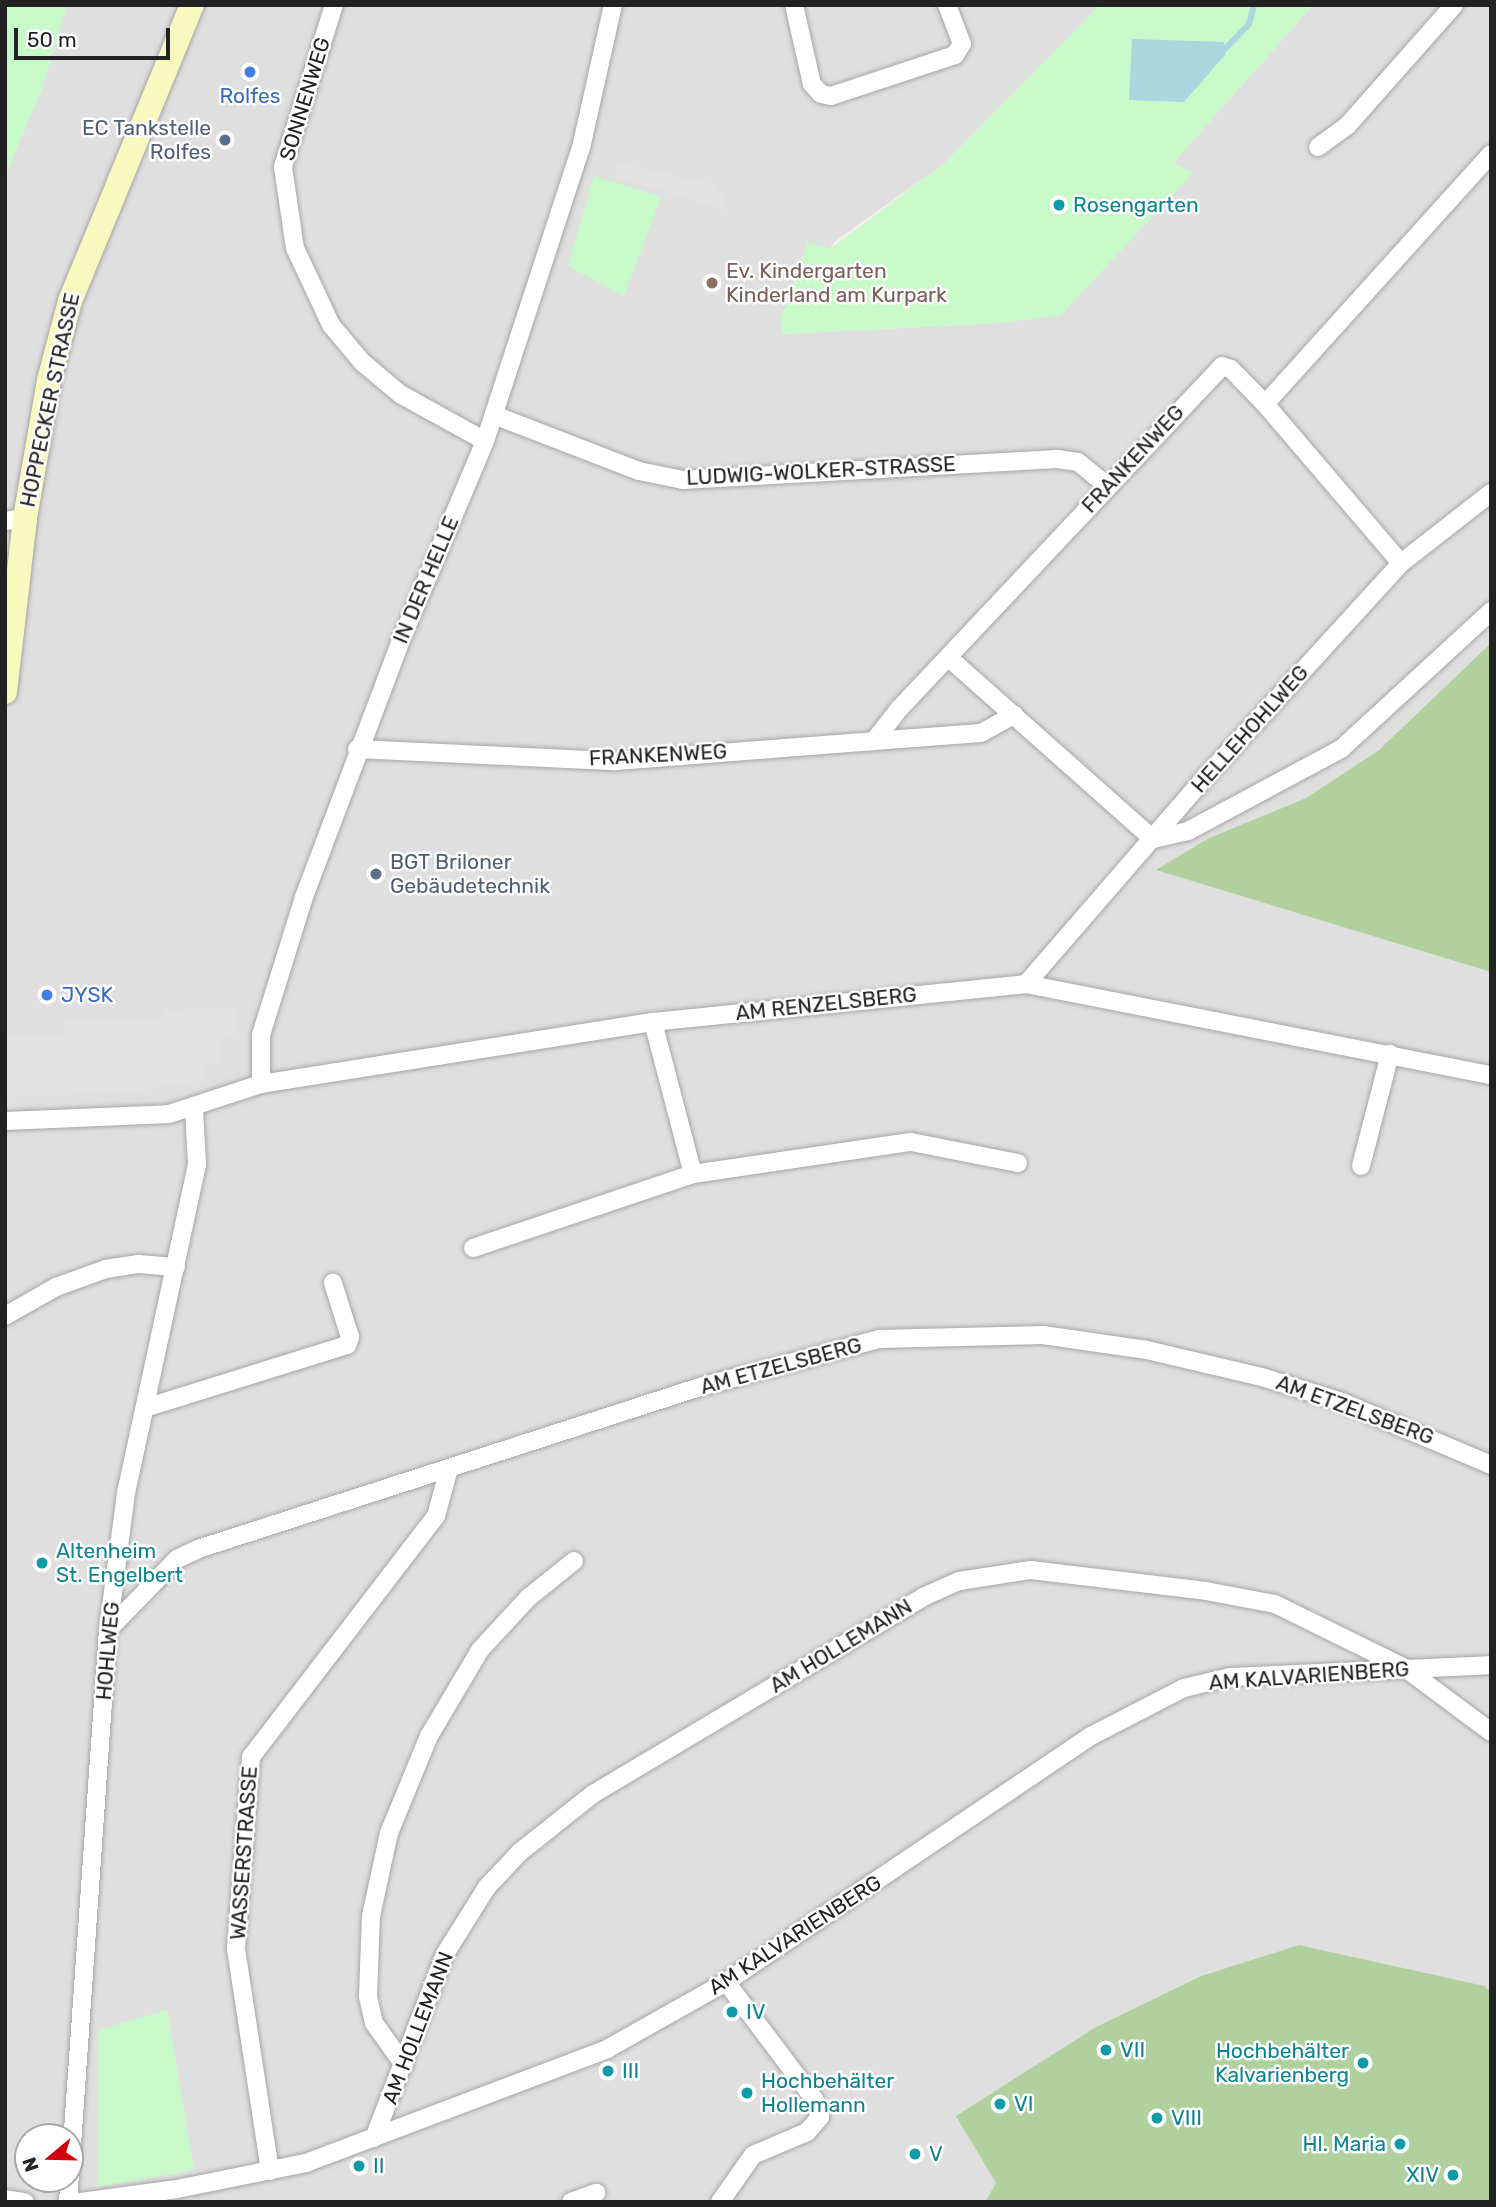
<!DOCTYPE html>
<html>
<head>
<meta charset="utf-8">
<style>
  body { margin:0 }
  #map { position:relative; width:1496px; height:2207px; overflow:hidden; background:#f2eee9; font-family:Rubik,sans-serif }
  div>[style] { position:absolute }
  .residential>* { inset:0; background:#e0dfdf }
  .forest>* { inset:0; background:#b0d09e }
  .park>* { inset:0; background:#c8f9c9 }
  .parking>* { inset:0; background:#e2e2e2 }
  .water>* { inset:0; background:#aad6de }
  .stream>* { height:6px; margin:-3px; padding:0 3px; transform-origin:3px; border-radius:3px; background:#aad6de }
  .roads { filter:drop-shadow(0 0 2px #a6a6a6) drop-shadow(0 0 2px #a6a6a6) }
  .street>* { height:18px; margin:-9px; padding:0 9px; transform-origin:9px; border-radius:9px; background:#fff }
  .secondary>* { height:24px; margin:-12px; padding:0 12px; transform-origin:12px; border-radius:12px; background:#f9f8bf }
  .dots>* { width:19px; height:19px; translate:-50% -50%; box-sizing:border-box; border:4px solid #fff; border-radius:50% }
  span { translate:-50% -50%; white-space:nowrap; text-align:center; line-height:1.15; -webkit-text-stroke:5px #fff; paint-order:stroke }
  .shop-label { font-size:21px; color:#366cbe }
  .left { translate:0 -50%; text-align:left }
  .street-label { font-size:21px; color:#222 }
  .service-label { font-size:21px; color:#4e5e75 }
  .right { translate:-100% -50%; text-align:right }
  .culture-label { font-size:21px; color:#0d838f }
  .education-label { font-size:21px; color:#785e54 }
  .frame { position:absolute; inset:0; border:7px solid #222; pointer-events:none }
  .north { position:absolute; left:14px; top:2123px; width:70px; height:70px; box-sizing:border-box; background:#fff; border:2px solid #a7a7a7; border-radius:50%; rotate:251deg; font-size:19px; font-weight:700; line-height:28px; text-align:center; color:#222 }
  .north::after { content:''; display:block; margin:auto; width:24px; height:32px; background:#d10311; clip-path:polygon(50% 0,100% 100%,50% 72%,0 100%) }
  .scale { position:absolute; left:14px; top:28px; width:156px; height:32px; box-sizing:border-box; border:4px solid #222; border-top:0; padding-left:9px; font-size:21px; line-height:24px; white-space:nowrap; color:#222; -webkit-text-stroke:5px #fff; paint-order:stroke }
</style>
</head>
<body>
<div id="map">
  <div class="residential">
    <div style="clip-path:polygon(evenodd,61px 5px,1100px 5px,945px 163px,834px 242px,782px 334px,1001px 323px,1061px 314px,1192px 173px,1173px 163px,1313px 5px,1491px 5px,1491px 643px,1379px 750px,1306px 798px,1207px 839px,1157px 870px,1491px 972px,1491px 1993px,1485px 1986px,1299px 1945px,1201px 1976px,1096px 2027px,957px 2116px,996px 2183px,985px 2202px,5px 2202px,5px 154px,61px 5px,167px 2010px,193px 2170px,125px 2182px,167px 2010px,61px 5px,28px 2137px,70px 2137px,70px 2179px,28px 2179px,28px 2137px)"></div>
  </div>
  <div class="forest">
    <div style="clip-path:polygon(1491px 643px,1491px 972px,1156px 870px,1207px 839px,1306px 798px,1379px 750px)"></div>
    <div style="clip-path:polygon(1299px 1945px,1485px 1986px,1491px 1993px,1491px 2202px,985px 2202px,996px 2183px,956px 2116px,1096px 2027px,1201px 1976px)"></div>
  </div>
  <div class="park">
    <div style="clip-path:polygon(5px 5px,67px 5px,43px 86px,5px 177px)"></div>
    <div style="clip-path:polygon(1100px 5px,1313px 5px,1173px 163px,1193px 173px,1061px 315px,1001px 323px,782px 334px,781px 319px,808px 242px,830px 249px,945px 163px)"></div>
    <div style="clip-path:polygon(594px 176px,661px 197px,624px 296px,568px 266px)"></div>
    <div style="clip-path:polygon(167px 2010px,194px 2170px,97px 2187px,98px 2030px)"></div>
  </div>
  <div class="parking">
    <div style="clip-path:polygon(618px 163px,717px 185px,730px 211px,615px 177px)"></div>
    <div style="clip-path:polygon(236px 1008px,236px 1035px,221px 1037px,220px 1064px,203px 1063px,203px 1080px,122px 1093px,5px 1097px,5px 1034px,64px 1034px,65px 1022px,163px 1019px,164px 1010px)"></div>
  </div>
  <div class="water">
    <div style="clip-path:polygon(1132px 39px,1224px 42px,1225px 55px,1184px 102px,1129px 100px)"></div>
  </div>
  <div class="stream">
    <div style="left:1224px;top:50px;width:36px;rotate:-46deg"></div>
    <div style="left:1249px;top:24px;width:20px;rotate:-75deg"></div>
  </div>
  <div class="roads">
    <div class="street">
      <div style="left:334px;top:5px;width:170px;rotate:107.5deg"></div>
      <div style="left:283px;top:167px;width:82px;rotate:81.6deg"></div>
      <div style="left:295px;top:248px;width:85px;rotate:64.9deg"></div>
      <div style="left:331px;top:325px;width:48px;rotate:50deg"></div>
      <div style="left:362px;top:362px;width:50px;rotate:40.1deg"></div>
      <div style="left:400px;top:394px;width:97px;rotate:28.9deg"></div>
      <div style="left:794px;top:5px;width:81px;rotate:77.2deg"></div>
      <div style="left:812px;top:84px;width:13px;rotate:48deg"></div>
      <div style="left:821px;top:94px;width:10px;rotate:11deg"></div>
      <div style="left:831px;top:96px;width:131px;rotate:-18.3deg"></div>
      <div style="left:955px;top:55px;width:13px;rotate:-58deg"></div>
      <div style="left:962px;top:44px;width:42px;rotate:-111deg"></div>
      <div style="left:1318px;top:147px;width:36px;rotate:-36deg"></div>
      <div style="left:1347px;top:126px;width:162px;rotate:-48.5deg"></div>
      <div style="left:1265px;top:404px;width:337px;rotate:-47.9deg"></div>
      <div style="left:494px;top:415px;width:155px;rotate:21.1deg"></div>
      <div style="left:639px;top:471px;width:45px;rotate:11.6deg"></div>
      <div style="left:683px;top:480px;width:375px;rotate:-3.2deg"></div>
      <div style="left:1057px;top:459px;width:21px;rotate:8deg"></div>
      <div style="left:1078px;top:462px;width:38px;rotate:39deg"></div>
      <div style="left:5px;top:521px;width:20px;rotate:-9deg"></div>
      <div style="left:949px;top:658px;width:273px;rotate:41.6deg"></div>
      <div style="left:874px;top:741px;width:107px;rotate:-4.3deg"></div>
      <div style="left:981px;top:733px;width:38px;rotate:-29deg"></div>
      <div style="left:357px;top:749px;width:259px;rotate:2.7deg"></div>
      <div style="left:616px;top:761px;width:259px;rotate:-4.4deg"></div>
      <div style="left:874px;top:741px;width:41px;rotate:-52deg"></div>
      <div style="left:899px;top:709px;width:471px;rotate:-46.7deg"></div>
      <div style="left:1222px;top:366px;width:9px;rotate:18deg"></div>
      <div style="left:1231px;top:369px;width:49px;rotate:45.8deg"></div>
      <div style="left:1265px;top:404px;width:209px;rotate:49.5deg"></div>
      <div style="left:1153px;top:839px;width:36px;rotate:-13deg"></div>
      <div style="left:1188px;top:831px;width:174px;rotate:-28.2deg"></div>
      <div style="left:1341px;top:749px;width:204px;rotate:-42.6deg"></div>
      <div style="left:1026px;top:984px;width:270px;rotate:-49.1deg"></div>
      <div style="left:1203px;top:780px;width:294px;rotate:-47.6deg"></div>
      <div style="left:1401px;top:563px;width:114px;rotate:-37.9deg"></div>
      <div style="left:653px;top:1022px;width:157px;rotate:75.3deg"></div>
      <div style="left:261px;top:1084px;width:49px;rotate:-90deg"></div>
      <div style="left:261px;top:1035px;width:145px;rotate:-72.7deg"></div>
      <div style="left:304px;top:897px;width:282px;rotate:-69.3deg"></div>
      <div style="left:404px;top:633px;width:208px;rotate:-67.1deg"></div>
      <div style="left:485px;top:441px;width:308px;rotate:-71.9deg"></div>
      <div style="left:581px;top:148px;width:147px;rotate:-77.4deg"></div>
      <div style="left:5px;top:1121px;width:164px;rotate:-2.4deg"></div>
      <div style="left:169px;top:1114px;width:97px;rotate:-18.1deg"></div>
      <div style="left:261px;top:1084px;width:397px;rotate:-9deg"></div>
      <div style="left:653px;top:1022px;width:375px;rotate:-5.8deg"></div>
      <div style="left:1026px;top:984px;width:474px;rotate:11.1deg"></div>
      <div style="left:1361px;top:1166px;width:116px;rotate:-75.5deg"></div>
      <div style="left:473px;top:1248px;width:232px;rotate:-18.6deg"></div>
      <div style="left:693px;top:1174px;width:220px;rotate:-8.4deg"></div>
      <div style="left:911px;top:1142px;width:109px;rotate:11.1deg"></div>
      <div style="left:5px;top:1316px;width:59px;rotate:-29.6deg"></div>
      <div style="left:56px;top:1287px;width:53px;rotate:-19.8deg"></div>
      <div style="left:106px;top:1269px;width:33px;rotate:-9deg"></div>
      <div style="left:139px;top:1264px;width:37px;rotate:5deg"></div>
      <div style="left:145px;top:1408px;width:212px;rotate:-17.3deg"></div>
      <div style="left:347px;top:1345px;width:9px;rotate:-69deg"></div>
      <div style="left:350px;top:1337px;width:57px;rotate:-107.5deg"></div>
      <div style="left:108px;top:1630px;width:99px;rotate:-45.8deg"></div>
      <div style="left:177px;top:1559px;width:23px;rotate:-25deg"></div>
      <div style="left:198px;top:1549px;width:527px;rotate:-17.89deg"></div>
      <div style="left:700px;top:1387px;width:185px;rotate:-15deg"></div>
      <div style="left:879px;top:1339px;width:164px;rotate:-1.4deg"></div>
      <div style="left:1043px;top:1335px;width:105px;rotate:8.2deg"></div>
      <div style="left:1147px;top:1350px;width:121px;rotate:13.3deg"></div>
      <div style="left:1265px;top:1378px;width:81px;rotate:17.3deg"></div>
      <div style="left:1342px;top:1402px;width:162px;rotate:22.9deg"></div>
      <div style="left:404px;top:2065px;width:52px;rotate:-125.5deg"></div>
      <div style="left:374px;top:2023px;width:28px;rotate:-103deg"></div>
      <div style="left:368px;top:1996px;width:80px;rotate:-87.9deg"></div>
      <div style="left:371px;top:1916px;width:85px;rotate:-77.8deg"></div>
      <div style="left:389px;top:1833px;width:105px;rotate:-67.6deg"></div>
      <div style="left:429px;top:1736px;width:100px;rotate:-59.3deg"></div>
      <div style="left:480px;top:1650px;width:71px;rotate:-47.3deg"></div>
      <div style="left:528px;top:1598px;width:59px;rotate:-38.8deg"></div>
      <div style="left:374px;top:2138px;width:197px;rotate:-68.9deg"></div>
      <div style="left:445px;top:1954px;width:79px;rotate:-57.9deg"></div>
      <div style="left:487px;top:1887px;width:48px;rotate:-46.7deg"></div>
      <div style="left:520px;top:1852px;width:93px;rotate:-38.5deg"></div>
      <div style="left:593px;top:1794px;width:384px;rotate:-30.8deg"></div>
      <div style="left:923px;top:1597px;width:39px;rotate:-24deg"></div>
      <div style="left:959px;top:1581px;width:73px;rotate:-8.7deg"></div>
      <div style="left:1031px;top:1570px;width:176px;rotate:6.8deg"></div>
      <div style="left:1206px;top:1591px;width:70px;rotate:10.7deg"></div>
      <div style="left:1275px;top:1604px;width:145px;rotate:26.2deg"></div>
      <div style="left:1405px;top:1668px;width:107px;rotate:36.7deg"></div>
      <div style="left:270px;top:2171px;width:226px;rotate:-98.7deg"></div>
      <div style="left:236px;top:1948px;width:192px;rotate:-85.5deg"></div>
      <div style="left:251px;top:1757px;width:304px;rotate:-52.5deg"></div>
      <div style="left:436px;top:1516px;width:46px;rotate:-74.7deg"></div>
      <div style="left:5px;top:2199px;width:20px;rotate:9deg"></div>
      <div style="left:68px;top:2202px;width:573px;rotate:-86deg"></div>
      <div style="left:108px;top:1630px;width:138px;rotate:-82.5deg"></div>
      <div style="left:126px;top:1493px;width:337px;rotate:-77.8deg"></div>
      <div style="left:197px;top:1164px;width:55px;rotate:-93.1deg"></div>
      <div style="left:81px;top:2202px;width:97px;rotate:-7.7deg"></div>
      <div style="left:177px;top:2189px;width:132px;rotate:-11.4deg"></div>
      <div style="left:306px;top:2163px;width:322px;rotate:-20.7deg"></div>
      <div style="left:607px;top:2049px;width:137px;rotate:-29.4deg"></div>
      <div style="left:726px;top:1982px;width:440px;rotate:-34deg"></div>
      <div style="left:1091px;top:1736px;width:105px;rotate:-27.3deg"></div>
      <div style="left:1184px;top:1688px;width:47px;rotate:-13.4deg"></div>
      <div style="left:1230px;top:1677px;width:261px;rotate:-2.6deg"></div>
      <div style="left:571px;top:2202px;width:27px;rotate:-20deg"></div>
      <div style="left:720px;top:2202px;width:57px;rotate:-54.9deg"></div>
      <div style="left:753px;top:2155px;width:59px;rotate:-23.1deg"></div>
      <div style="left:807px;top:2132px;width:20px;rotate:-49deg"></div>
      <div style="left:820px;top:2117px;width:19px;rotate:-108deg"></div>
      <div style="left:814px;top:2099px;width:146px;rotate:-126.9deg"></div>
    </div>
    <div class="secondary">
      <div style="left:5px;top:692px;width:175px;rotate:-83.4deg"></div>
      <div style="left:25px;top:518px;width:140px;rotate:-80.1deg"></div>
      <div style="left:49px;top:380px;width:82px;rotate:-75.1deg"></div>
      <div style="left:70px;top:301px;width:320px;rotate:-67.6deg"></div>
    </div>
  </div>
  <div class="dots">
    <div style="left:250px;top:72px;background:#3f7fe0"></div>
    <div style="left:225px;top:140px;background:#5c6f8a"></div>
    <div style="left:1059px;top:205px;background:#0f9aa8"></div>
    <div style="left:712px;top:283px;background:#8d6e63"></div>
    <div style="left:376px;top:874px;background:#5c6f8a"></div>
    <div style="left:47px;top:995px;background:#3f7fe0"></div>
    <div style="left:42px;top:1563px;background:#0f9aa8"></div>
    <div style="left:732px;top:2012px;background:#0f9aa8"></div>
    <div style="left:1106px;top:2050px;background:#0f9aa8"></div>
    <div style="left:1363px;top:2063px;background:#0f9aa8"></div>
    <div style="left:608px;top:2071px;background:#0f9aa8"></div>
    <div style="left:747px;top:2093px;background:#0f9aa8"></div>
    <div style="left:1000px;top:2104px;background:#0f9aa8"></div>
    <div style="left:1157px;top:2118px;background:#0f9aa8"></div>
    <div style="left:1400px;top:2144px;background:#0f9aa8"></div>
    <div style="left:915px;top:2154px;background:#0f9aa8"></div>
    <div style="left:359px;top:2166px;background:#0f9aa8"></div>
    <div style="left:1453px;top:2175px;background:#0f9aa8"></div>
  </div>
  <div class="shop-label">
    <span style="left:250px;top:96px">Rolfes</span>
    <span class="left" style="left:61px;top:995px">JYSK</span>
  </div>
  <div class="street-label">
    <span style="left:305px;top:99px;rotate:-73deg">SONNENWEG</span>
    <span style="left:50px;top:400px;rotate:-78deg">HOPPECKER STRASSE</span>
    <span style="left:1133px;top:459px;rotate:-47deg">FRANKENWEG</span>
    <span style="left:821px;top:471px;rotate:-3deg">LUDWIG-WOLKER-STRASSE</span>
    <span style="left:426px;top:580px;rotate:-67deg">IN DER HELLE</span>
    <span style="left:1250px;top:729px;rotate:-48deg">HELLEHOHLWEG</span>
    <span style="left:658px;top:755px;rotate:-3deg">FRANKENWEG</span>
    <span style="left:826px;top:1004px;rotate:-6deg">AM RENZELSBERG</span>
    <span style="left:781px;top:1366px;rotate:-15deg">AM ETZELSBERG</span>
    <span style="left:1355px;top:1410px;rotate:20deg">AM ETZELSBERG</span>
    <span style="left:841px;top:1646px;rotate:-31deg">AM HOLLEMANN</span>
    <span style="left:108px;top:1651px;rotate:-85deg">HOHLWEG</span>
    <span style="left:1309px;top:1676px;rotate:-4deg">AM KALVARIENBERG</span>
    <span style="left:244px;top:1853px;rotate:-86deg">WASSERSTRASSE</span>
    <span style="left:795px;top:1935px;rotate:-33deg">AM KALVARIENBERG</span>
    <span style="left:418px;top:2028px;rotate:-69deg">AM HOLLEMANN</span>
  </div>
  <div class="service-label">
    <span class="right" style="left:211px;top:140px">EC Tankstelle<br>Rolfes</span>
    <span class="left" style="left:390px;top:874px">BGT Briloner<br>Gebäudetechnik</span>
  </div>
  <div class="culture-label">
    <span class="left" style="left:1073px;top:205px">Rosengarten</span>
    <span class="left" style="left:56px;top:1563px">Altenheim<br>St. Engelbert</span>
    <span class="left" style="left:746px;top:2012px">IV</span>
    <span class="left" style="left:1120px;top:2050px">VII</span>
    <span class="right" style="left:1349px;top:2063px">Hochbehälter<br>Kalvarienberg</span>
    <span class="left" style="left:622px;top:2071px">III</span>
    <span class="left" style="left:761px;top:2093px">Hochbehälter<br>Hollemann</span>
    <span class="left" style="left:1014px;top:2104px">VI</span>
    <span class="left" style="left:1171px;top:2118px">VIII</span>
    <span class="right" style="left:1386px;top:2144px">Hl. Maria</span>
    <span class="left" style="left:929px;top:2154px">V</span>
    <span class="left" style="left:373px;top:2166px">II</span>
    <span class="right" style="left:1439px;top:2175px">XIV</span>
  </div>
  <div class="education-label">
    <span class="left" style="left:726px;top:283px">Ev. Kindergarten<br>Kinderland am Kurpark</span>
  </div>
  <div class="frame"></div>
  <div class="north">N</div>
  <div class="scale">50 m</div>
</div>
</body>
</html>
